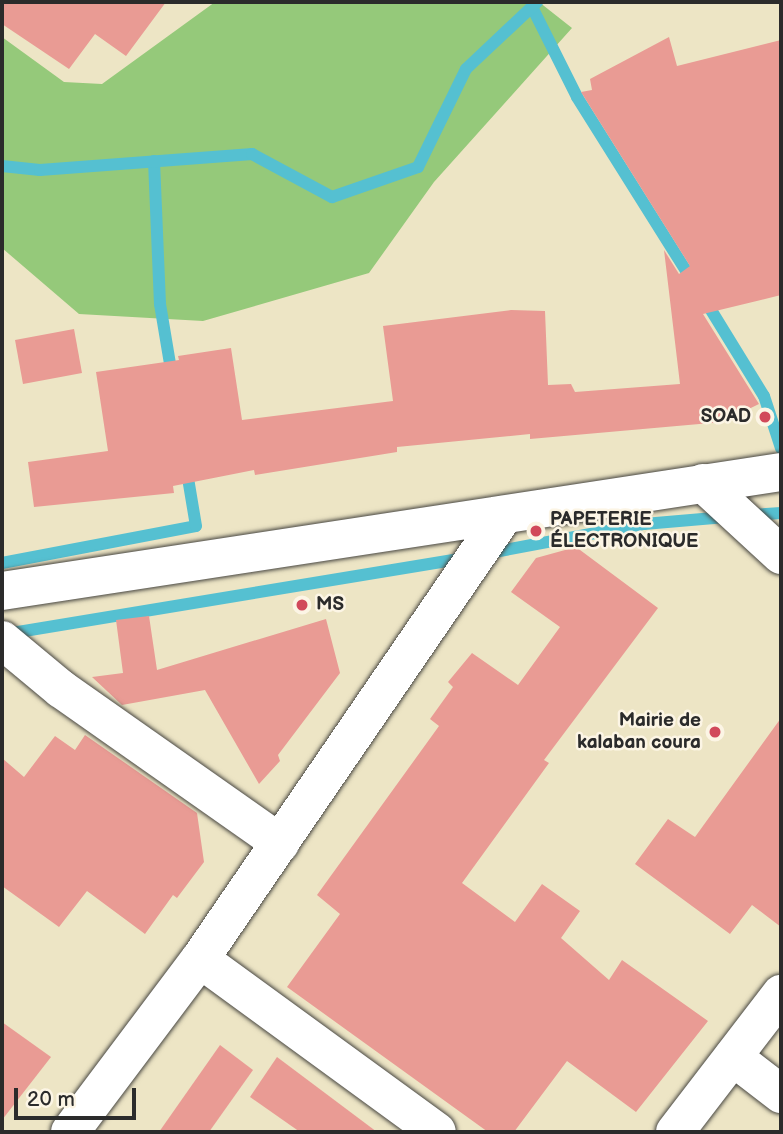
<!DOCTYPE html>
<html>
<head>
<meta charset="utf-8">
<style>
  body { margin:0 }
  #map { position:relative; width:783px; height:1134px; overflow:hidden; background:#ede5c5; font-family:"Balsamiq Sans",sans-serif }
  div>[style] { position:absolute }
  .green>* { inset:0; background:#95c97a }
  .stream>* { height:12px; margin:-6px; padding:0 6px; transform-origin:6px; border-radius:6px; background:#55c0d1 }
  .building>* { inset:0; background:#e99b94 }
  .roads { filter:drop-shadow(0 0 2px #484742) drop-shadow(0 0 2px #484742) }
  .minor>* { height:38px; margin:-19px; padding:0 19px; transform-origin:19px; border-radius:19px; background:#fff }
  .dots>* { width:19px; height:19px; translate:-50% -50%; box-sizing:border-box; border:4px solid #fcf5e5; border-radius:50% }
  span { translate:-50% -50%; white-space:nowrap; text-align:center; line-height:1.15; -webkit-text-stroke:5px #fcf5e5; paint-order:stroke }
  .poi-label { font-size:19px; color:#2b2b2b; font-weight:700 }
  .right { translate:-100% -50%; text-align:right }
  .left { translate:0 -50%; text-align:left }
  .frame { position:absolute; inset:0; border:4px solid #2b2b2b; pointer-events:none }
  .scale { position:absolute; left:14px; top:1088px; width:122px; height:32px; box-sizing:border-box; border:4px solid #2b2b2b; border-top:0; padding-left:9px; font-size:21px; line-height:24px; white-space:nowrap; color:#2b2b2b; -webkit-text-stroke:5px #fcf5e5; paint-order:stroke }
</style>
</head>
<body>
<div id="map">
  <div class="green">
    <div style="clip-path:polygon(215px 2px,539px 2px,572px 28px,434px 182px,369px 273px,203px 321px,79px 314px,2px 248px,2px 37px,64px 82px,102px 84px)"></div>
  </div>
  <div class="stream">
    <div style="left:532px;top:7px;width:101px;rotate:63.4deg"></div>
    <div style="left:577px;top:97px;width:218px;rotate:57.9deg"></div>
    <div style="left:154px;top:161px;width:143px;rotate:87.6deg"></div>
    <div style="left:160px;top:304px;width:73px;rotate:80.5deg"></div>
    <div style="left:2px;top:166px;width:38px;rotate:6deg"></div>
    <div style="left:40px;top:170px;width:213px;rotate:-4.3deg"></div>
    <div style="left:252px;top:154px;width:91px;rotate:28.3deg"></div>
    <div style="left:332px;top:197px;width:91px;rotate:-19.2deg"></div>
    <div style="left:418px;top:167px;width:109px;rotate:-63.9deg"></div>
    <div style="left:466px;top:69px;width:98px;rotate:-43.3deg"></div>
    <div style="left:703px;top:297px;width:116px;rotate:58.4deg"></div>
    <div style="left:764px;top:396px;width:55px;rotate:71.9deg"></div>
    <div style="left:752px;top:515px;width:29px;rotate:-4deg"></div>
    <div style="left:489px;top:553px;width:158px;rotate:-10.6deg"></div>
    <div style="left:644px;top:524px;width:82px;rotate:-4.9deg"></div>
    <div style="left:2px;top:563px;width:197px;rotate:-10.8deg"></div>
    <div style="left:196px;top:526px;width:61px;rotate:-99.5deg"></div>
    <div style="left:6px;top:634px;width:464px;rotate:-9.4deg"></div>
  </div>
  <div class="building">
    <div style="clip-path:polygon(2px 2px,166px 2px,126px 56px,95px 34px,69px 69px,2px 24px)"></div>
    <div style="clip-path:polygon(669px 37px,677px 66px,781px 40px,781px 295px,703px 314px,759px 404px,722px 422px,530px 439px,530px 434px,397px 447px,397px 452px,255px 475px,254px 470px,173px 486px,174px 493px,34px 507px,28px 462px,108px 451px,96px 372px,179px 360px,178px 356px,231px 348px,242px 420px,393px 401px,383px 326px,511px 310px,545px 311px,548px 385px,571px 384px,575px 392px,680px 384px,664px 250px,679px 274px,690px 266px,581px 92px,592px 90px,590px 79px)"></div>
    <div style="clip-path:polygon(74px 329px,82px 373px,23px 384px,15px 340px)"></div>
    <div style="clip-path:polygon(576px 547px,658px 608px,544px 760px,549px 763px,462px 883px,515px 922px,542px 884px,580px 911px,561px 938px,609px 980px,622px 960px,708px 1021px,636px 1112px,567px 1061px,514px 1132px,488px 1132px,287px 987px,340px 914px,317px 895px,439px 726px,430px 719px,453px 687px,448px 682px,472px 653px,518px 685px,560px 627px,511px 592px,536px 558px)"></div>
    <div style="clip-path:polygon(149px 616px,157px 670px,326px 619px,340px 673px,278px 755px,280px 761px,259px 784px,205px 690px,122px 705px,92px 677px,123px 673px,116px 620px)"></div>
    <div style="clip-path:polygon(781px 718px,781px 927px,752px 905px,730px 934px,635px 864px,668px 819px,695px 837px)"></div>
    <div style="clip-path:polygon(85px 735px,197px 813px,204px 862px,177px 898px,173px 895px,145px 934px,87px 891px,59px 927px,2px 886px,2px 758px,24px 777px,55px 736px,75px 750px)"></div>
    <div style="clip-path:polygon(2px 1022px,51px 1057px,2px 1120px)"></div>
    <div style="clip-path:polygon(220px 1045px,253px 1070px,209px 1132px,159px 1132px)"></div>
    <div style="clip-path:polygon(277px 1057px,377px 1132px,300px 1132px,250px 1097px)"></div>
  </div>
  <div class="roads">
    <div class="minor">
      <div style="left:703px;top:483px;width:106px;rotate:42.7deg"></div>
      <div style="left:2px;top:591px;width:788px;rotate:-8.69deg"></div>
      <div style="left:2px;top:640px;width:77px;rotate:39.7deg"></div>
      <div style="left:61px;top:689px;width:268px;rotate:35.1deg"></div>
      <div style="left:200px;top:959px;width:293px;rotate:36.1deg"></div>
      <div style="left:733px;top:1057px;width:61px;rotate:37.6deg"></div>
      <div style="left:70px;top:1132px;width:216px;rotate:-53.1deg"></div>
      <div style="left:200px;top:959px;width:538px;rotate:-55.6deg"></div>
      <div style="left:675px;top:1132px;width:174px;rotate:-52.5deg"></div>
    </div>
  </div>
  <div class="dots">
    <div style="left:765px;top:417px;background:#d1495b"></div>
    <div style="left:536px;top:531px;background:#d1495b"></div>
    <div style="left:302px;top:605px;background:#d1495b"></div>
    <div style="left:715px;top:732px;background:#d1495b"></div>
  </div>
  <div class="poi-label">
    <span class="right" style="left:751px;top:417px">SOAD</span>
    <span class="left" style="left:550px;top:531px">PAPETERIE<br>ÉLECTRONIQUE</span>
    <span class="left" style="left:316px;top:605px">MS</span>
    <span class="right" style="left:701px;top:732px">Mairie de<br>kalaban coura</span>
  </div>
  <div class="frame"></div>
  <div class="scale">20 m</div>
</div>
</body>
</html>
